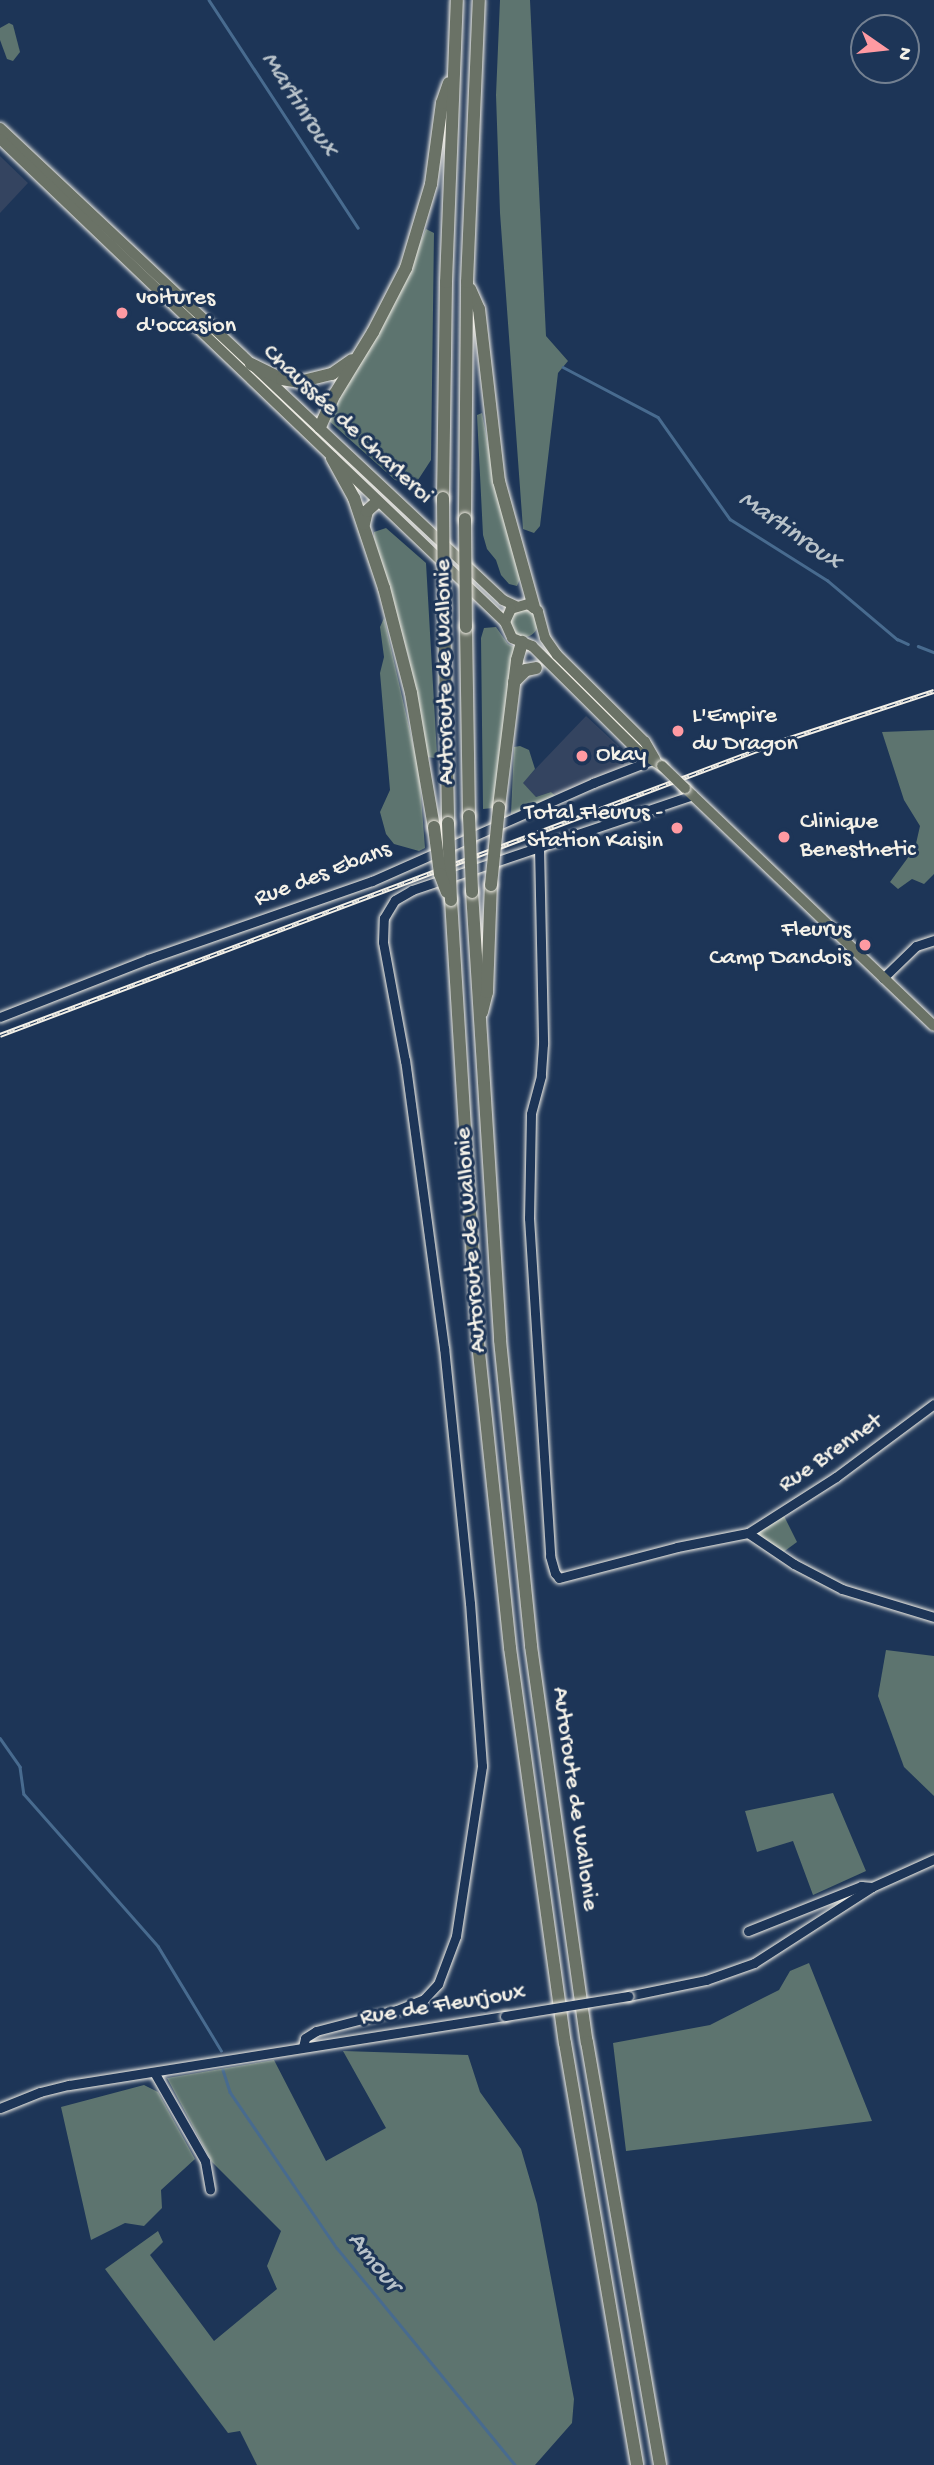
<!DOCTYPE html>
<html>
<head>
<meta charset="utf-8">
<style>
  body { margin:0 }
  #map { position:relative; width:934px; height:2465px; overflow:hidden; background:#1d3557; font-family:"Gochi Hand",sans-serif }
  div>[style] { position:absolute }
  .built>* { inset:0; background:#344460 }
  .green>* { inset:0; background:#5d746f }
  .round { border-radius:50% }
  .stream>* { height:2.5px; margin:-1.25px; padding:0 1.25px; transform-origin:1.25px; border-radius:1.25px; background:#486b8f }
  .roads { filter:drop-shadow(0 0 2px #f4f1e8) drop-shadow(0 0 2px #f4f1e8) }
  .minor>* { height:9px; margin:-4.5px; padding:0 4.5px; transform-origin:4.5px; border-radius:4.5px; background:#1d3557 }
  .major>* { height:10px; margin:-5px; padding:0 5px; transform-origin:5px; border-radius:5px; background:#6a7266 }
  .highway>* { height:12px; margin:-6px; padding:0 6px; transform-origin:6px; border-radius:6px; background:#6a7266 }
  .rail>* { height:5px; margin-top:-2.5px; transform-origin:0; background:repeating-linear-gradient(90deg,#1d3557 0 8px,#f4f1e8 0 16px); box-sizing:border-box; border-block:2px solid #f4f1e8 }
  .bridges { filter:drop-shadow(0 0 2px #f4f1e8) drop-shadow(0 0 2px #f4f1e8) }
  .minor-bridge>* { height:9px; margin:-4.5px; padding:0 4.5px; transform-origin:4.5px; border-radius:4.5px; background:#1d3557 }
  .major-bridge>* { height:10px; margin:-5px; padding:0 5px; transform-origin:5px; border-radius:5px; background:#6a7266 }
  .highway-bridge>* { height:12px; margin:-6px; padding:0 6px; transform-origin:6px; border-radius:6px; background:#6a7266 }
  .dots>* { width:19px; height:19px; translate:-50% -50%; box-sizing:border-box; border:4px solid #1d3557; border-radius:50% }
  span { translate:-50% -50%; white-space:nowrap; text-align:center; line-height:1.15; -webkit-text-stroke:6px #1d3557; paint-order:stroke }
  .poi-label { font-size:24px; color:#f4f1e8 }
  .left { translate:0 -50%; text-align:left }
  .right { translate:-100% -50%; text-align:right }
  .street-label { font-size:24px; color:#f4f1e8 }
  .water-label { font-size:26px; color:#b8c2c9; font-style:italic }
  .north { position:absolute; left:850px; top:14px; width:70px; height:70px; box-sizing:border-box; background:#1d3557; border:2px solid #738091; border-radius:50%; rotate:104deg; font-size:19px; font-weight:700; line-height:28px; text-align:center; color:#f4f1e8 }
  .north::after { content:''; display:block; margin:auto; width:24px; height:32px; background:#ff9aa2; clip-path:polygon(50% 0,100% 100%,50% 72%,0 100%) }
</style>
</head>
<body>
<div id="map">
  <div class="built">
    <div style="clip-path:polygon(0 156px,28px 183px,0 213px)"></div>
    <div style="clip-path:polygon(586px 716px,630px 757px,626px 761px,629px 769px,559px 797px,551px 792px,536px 797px,522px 783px)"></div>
  </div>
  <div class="green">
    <div style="clip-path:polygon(500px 0,530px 0,546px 336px,568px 361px,558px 373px,540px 526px,534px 533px,523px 529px,500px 213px,496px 95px)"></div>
    <div style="clip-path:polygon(9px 23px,13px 25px,20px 52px,13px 61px,7px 59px,0 40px,0 28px)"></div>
    <div style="clip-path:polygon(426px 229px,434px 233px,431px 460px,418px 480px,409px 484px,395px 480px,328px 420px,406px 276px)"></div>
    <div style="clip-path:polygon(482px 413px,496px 486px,520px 579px,517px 586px,509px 584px,501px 575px,496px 560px,487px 549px,483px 535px,477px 415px)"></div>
    <div style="clip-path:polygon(386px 528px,426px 563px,437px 755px,435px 758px,427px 757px,409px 659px,374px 537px,374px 532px)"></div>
    <div class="round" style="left:510px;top:609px;width:28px;height:28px"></div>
    <div style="clip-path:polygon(384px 618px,419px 770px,425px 848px,419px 851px,394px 844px,386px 834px,380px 812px,390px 790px,380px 673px,384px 657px,380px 627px)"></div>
    <div style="clip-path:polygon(496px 627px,508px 644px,515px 647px,493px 808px,483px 809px,481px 638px,484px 628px)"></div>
    <div style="clip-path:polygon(934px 730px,934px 874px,924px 884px,912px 879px,898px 889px,890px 882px,915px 848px,920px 826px,904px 800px,882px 732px)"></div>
    <div style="clip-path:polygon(520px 746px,529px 750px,535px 769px,523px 783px,536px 797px,551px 792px,558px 798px,511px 814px,514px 747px)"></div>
    <div style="clip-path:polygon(784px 1516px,797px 1542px,782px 1553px,757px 1533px)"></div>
    <div style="clip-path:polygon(886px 1650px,934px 1656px,934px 1796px,904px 1767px,878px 1696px)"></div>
    <div style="clip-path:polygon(833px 1793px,866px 1871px,813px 1895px,793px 1841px,757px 1852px,745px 1811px)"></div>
    <div style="clip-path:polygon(809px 1963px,872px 2121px,626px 2151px,613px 2043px,710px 2025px,779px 1990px,790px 1971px)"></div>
    <div style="clip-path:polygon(343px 2051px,468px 2055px,480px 2092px,521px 2149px,537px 2204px,574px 2399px,572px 2423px,535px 2465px,257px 2465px,240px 2431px,228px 2433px,105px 2269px,158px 2231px,163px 2242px,150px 2255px,214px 2341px,277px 2289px,267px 2266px,281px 2231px,212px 2162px,167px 2078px,274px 2060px,326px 2161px,386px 2128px)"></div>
    <div style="clip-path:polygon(144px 2085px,158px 2092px,195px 2159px,161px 2190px,162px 2208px,144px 2226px,125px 2223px,91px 2240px,61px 2107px)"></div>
  </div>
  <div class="stream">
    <div style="left:209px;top:0;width:272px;rotate:56.8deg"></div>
    <div style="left:563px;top:367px;width:107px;rotate:27.8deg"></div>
    <div style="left:658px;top:417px;width:125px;rotate:54.8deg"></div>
    <div style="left:730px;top:519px;width:115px;rotate:32.2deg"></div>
    <div style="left:827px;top:580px;width:92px;rotate:40.1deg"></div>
    <div style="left:897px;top:639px;width:12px;rotate:24deg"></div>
    <div style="left:918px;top:646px;width:17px;rotate:21deg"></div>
    <div style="left:0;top:1738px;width:35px;rotate:55deg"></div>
    <div style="left:20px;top:1767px;width:27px;rotate:82deg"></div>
    <div style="left:24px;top:1794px;width:203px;rotate:48.6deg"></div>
    <div style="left:158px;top:1946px;width:122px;rotate:58.8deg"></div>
    <div style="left:223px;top:2070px;width:23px;rotate:72deg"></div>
    <div style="left:230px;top:2092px;width:189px;rotate:55.6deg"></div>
    <div style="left:337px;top:2248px;width:281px;rotate:50.6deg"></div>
  </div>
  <div class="roads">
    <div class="minor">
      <div style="left:539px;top:847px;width:197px;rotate:88.8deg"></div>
      <div style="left:543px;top:1044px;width:32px;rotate:94deg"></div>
      <div style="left:541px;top:1076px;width:39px;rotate:105deg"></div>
      <div style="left:531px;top:1114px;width:104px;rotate:91.1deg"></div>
      <div style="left:529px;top:1218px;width:339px;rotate:86.4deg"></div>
      <div style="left:550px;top:1556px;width:18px;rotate:74deg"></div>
      <div style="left:555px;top:1573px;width:6px;rotate:51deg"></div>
      <div style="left:559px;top:1578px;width:122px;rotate:-14.7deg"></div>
      <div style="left:677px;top:1547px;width:72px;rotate:-11.2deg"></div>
      <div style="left:748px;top:1533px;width:104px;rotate:-32.5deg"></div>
      <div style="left:836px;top:1477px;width:122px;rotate:-36.7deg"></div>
      <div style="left:883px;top:978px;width:46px;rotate:-44.1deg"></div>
      <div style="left:916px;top:946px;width:19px;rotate:-18deg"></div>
      <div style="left:0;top:1017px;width:159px;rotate:-21.4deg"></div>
      <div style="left:148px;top:959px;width:237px;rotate:-19.2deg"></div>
      <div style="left:372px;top:881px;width:242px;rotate:-23.9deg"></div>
      <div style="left:593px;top:783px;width:66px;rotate:-21.2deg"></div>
      <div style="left:748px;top:1533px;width:55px;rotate:34deg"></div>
      <div style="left:794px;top:1564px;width:54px;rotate:27.5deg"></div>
      <div style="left:842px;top:1589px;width:96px;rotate:16.9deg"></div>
      <div style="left:748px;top:1931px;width:122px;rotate:-21.7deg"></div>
      <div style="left:861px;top:1886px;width:11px;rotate:5deg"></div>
      <div style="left:628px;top:1996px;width:80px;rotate:-11.6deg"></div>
      <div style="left:706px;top:1980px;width:51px;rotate:-19.5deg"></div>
      <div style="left:754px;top:1963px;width:140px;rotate:-32.8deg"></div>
      <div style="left:872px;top:1887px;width:68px;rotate:-24.3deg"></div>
      <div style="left:303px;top:2047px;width:9px;rotate:-77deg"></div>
      <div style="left:305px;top:2038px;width:13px;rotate:-32deg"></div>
      <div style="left:316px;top:2031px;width:84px;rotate:-14.5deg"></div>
      <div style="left:397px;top:2010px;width:29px;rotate:-22deg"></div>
      <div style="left:424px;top:1999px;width:21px;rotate:-47deg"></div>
      <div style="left:438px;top:1984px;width:51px;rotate:-69.4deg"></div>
      <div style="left:456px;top:1936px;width:172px;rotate:-81.3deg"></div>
      <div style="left:482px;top:1766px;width:163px;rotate:-94.2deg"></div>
      <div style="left:470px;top:1603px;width:256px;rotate:-95.8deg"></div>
      <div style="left:444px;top:1348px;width:290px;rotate:-97.7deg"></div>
      <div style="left:405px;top:1061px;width:121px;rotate:-100.5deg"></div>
      <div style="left:383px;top:942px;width:24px;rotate:-88deg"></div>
      <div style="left:384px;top:918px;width:21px;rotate:-59deg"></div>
      <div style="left:395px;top:900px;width:20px;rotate:-30deg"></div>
      <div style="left:412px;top:890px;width:296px;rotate:-18.7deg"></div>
      <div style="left:154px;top:2072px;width:103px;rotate:60.2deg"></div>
      <div style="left:205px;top:2161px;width:29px;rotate:80deg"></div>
      <div style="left:0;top:2108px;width:43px;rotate:-21.8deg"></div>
      <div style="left:40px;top:2092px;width:30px;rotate:-14deg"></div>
      <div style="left:69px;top:2085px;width:441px;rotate:-9deg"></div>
    </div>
    <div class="major">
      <div style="left:0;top:128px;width:690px;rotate:43.18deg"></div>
      <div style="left:503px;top:600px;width:14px;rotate:25deg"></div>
      <div style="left:0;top:139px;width:699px;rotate:43.72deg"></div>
      <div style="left:655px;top:759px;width:20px;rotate:-120deg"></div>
      <div style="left:645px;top:742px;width:124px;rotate:-135.3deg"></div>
      <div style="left:557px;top:655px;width:21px;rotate:-125deg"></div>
      <div style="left:545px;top:638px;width:28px;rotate:-105deg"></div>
      <div style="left:538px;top:611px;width:12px;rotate:-145deg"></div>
      <div style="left:528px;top:604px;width:18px;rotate:164deg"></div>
      <div style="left:511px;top:609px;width:14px;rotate:115deg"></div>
      <div style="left:505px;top:622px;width:17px;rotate:66deg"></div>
      <div style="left:512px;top:638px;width:22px;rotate:22deg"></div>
      <div style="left:532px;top:646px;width:148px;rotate:44.7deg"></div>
      <div style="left:637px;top:750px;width:30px;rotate:33deg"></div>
      <div style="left:685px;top:788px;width:344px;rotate:43.7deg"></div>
    </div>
    <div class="highway">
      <div style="left:470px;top:289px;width:22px;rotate:66deg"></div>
      <div style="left:479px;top:309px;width:173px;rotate:83.4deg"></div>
      <div style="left:499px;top:481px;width:131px;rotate:74.5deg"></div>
      <div style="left:251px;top:364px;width:34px;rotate:26deg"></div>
      <div style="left:282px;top:379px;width:17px;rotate:10deg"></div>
      <div style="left:299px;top:382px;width:34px;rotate:-14deg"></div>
      <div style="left:332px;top:374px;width:24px;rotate:-35deg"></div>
      <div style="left:320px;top:427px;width:36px;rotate:-66deg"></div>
      <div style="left:335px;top:394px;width:73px;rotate:-58.5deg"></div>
      <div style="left:373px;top:332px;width:72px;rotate:-62.7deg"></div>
      <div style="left:406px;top:268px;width:88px;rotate:-73.4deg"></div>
      <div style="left:431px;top:184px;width:82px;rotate:-82.3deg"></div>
      <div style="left:442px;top:103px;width:21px;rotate:-71deg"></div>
      <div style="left:332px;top:458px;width:46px;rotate:61.2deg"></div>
      <div style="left:354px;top:498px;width:95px;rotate:71.6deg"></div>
      <div style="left:384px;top:588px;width:108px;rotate:75.6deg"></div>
      <div style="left:411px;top:693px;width:136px;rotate:80.3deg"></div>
      <div style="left:443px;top:498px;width:216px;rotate:-89.2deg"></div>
      <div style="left:446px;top:282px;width:282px;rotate:-87.8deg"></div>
      <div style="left:465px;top:519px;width:237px;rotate:-89.5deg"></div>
      <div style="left:467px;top:282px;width:282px;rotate:-87.6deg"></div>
      <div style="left:364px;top:524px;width:13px;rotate:-77deg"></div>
      <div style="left:367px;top:511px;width:13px;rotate:-42deg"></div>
      <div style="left:444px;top:608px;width:215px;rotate:88.9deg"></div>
      <div style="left:466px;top:627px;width:189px;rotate:89.1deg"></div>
      <div style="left:514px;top:682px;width:17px;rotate:-45deg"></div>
      <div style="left:526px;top:670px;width:10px;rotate:-11deg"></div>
      <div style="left:499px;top:807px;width:148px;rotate:-83deg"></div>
      <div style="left:517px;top:660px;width:19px;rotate:-74deg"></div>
      <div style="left:472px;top:892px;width:449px;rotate:86.4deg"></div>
      <div style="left:500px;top:1340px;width:308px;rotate:84.2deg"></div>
      <div style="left:531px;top:1646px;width:400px;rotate:82deg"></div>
      <div style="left:587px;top:2042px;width:429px;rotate:80.2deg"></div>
      <div style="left:451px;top:900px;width:444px;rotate:86.5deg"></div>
      <div style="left:478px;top:1343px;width:307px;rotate:84deg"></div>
      <div style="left:510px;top:1648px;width:399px;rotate:82.1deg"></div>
      <div style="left:565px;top:2043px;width:428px;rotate:80.3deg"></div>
      <div style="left:482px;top:1012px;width:21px;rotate:-76deg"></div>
      <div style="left:487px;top:992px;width:107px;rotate:-87.9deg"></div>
    </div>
  </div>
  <div class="rail">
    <div style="left:0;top:1035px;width:835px;rotate:-20.63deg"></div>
    <div style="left:781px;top:741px;width:161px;rotate:-18.1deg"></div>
  </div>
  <div class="bridges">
    <div class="minor-bridge">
      <div style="left:505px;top:2016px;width:125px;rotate:-9.2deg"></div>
    </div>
    <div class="major-bridge">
      <div style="left:662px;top:766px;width:32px;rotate:44deg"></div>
    </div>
    <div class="highway-bridge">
      <div style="left:443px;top:498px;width:110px;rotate:89.5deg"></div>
      <div style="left:465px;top:519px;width:108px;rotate:89.5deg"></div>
      <div style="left:469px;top:816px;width:76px;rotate:87.7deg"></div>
      <div style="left:448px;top:823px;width:77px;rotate:87.8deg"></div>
      <div style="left:434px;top:827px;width:47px;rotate:82.7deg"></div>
      <div style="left:440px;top:874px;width:19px;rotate:69deg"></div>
      <div style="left:491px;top:885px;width:78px;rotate:-84.1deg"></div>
    </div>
  </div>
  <div class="dots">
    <div style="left:122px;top:313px;background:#ff9aa2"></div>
    <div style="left:678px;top:731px;background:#ff9aa2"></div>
    <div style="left:582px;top:756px;background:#ff9aa2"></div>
    <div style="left:677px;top:828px;background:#ff9aa2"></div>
    <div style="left:784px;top:837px;background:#ff9aa2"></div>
    <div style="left:865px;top:945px;background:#ff9aa2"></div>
  </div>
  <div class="poi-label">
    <span class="left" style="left:136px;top:313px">voitures<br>d'occasion</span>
    <span class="left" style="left:692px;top:731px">L'Empire<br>du Dragon</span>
    <span class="left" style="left:596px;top:756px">Okay</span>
    <span class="right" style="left:663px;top:828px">Total Fleurus -<br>Station Kaisin</span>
    <span class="left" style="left:800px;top:837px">Clinique<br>Benesthetic</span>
    <span class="right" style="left:851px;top:945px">Fleurus<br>Camp Dandois</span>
  </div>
  <div class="street-label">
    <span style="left:347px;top:425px;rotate:43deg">Chaussée de Charleroi</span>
    <span style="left:446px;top:672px;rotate:-91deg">Autoroute de Wallonie</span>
    <span style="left:323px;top:875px;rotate:-21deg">Rue des Ebans</span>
    <span style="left:472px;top:1240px;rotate:-94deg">Autoroute de Wallonie</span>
    <span style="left:831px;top:1454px;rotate:-35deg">Rue Brennet</span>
    <span style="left:574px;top:1799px;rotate:82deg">Autoroute de Wallonie</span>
    <span style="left:443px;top:2006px;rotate:-9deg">Rue de Fleurjoux</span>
  </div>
  <div class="water-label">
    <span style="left:298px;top:105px;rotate:57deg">Martinroux</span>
    <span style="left:789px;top:532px;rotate:35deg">Martinroux</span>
    <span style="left:373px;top:2263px;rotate:51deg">Amour</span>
  </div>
  <div class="north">N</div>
</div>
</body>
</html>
